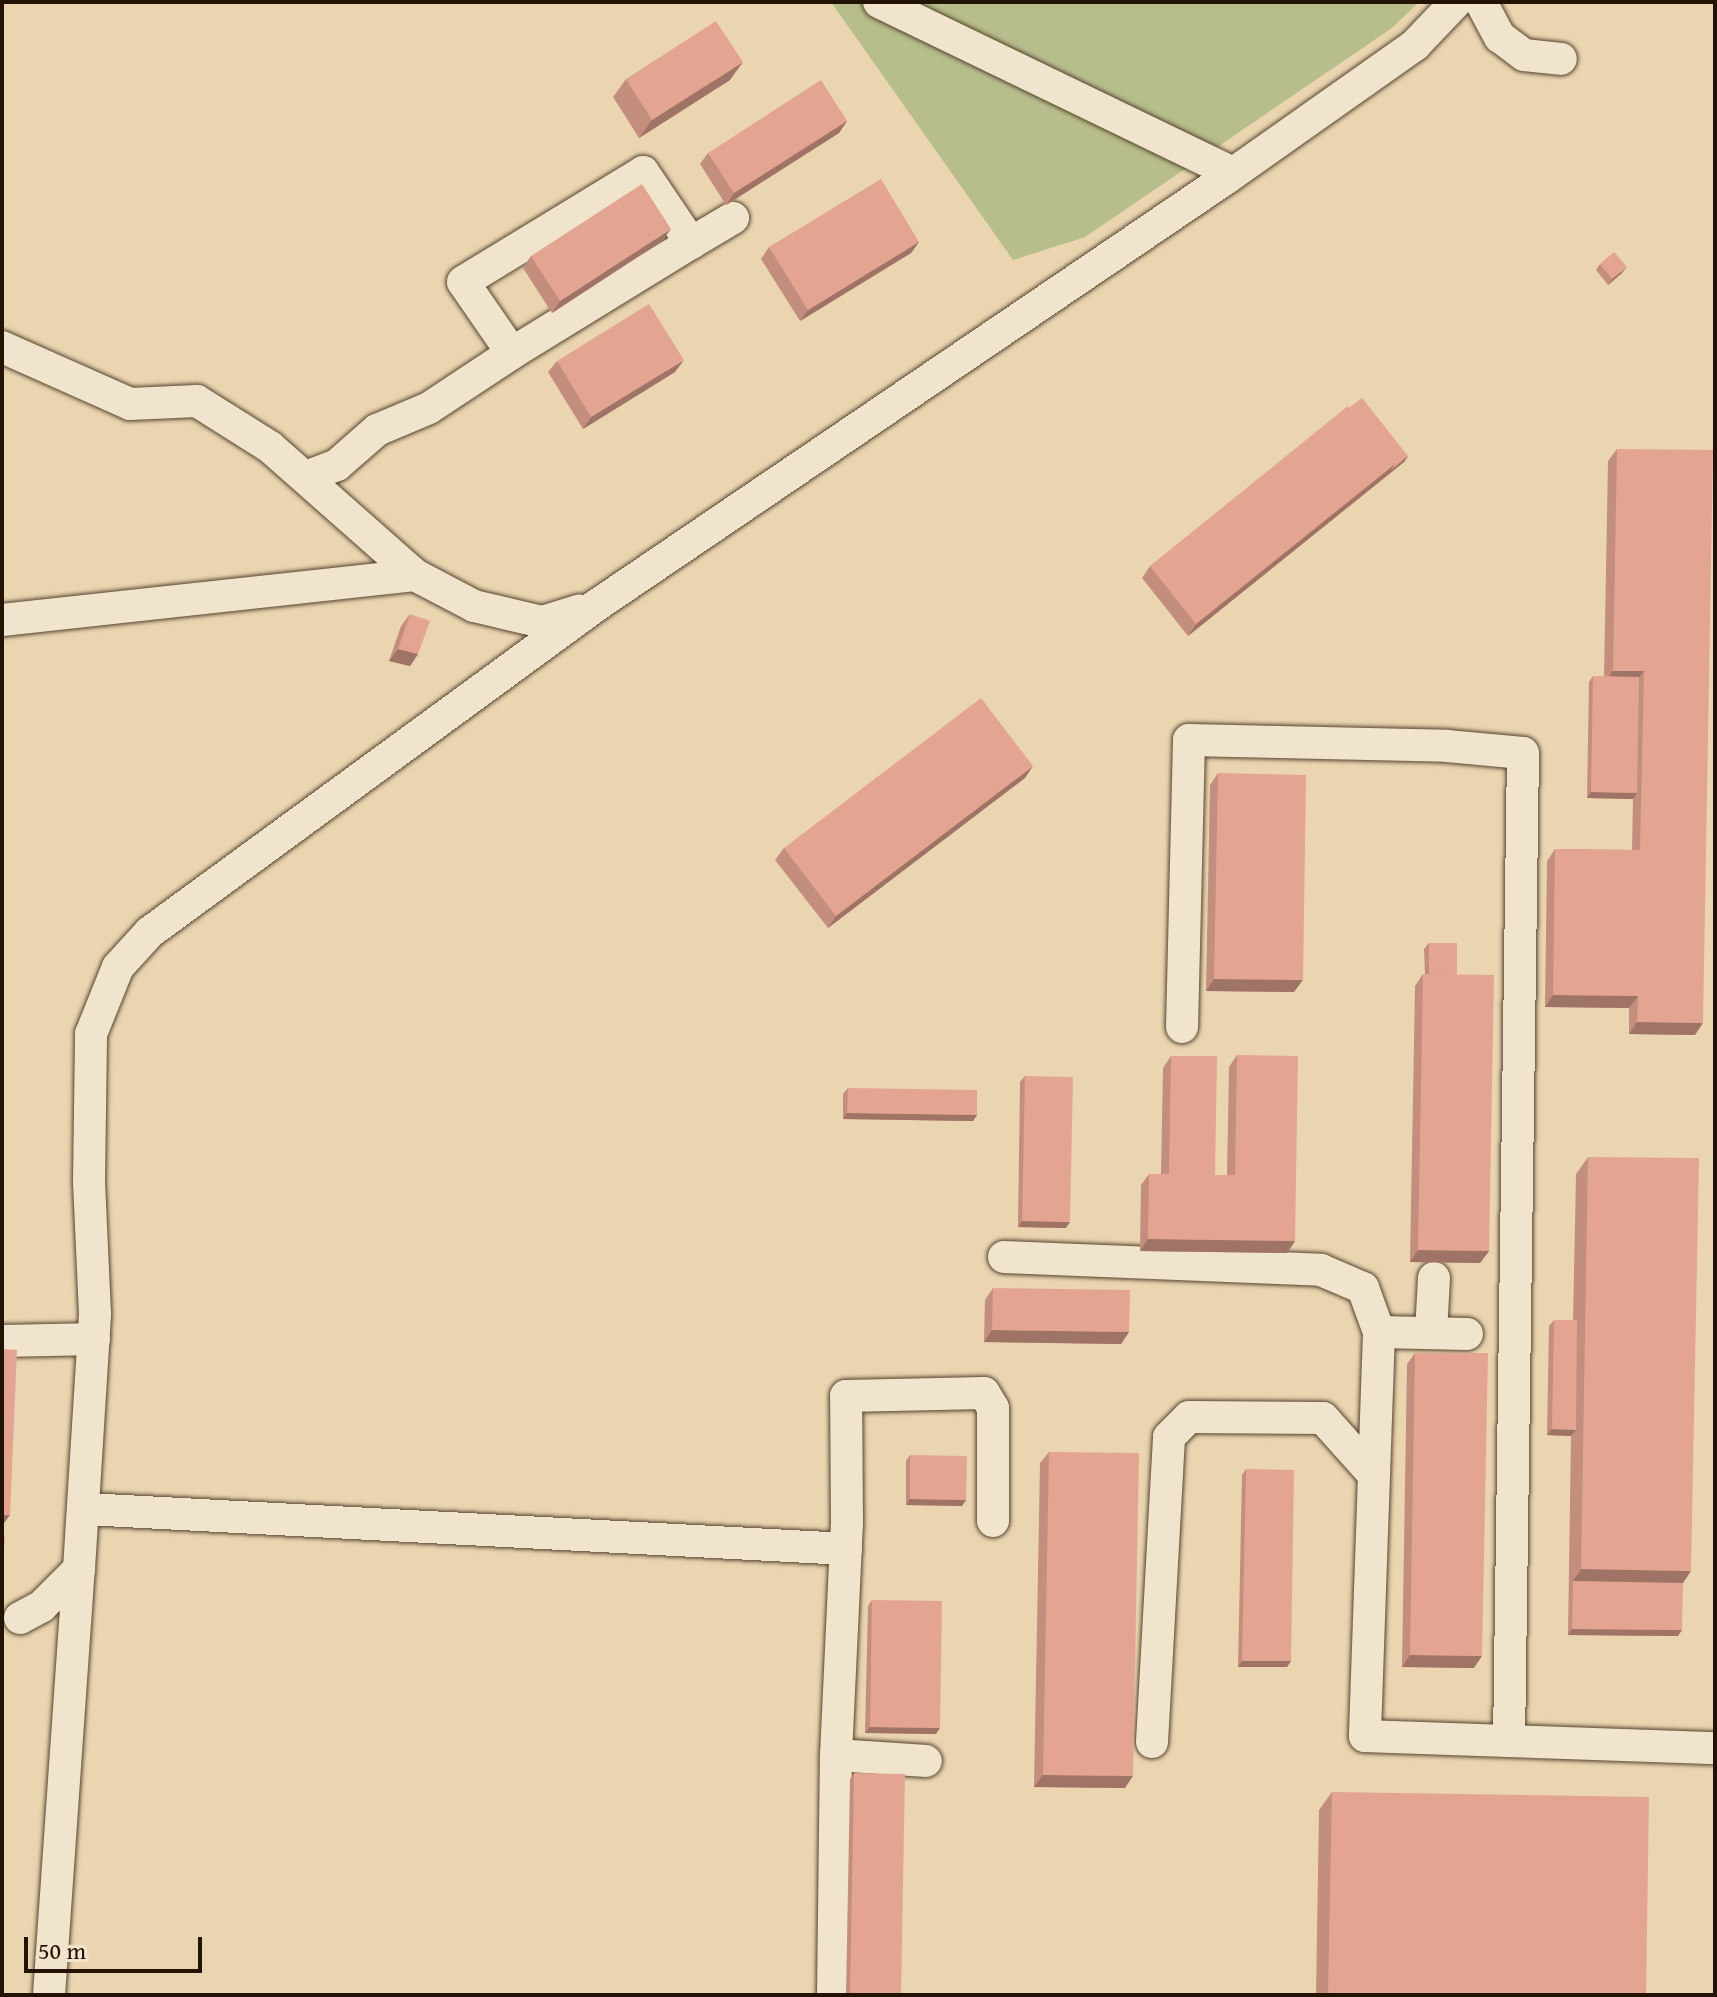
<!DOCTYPE html>
<html>
<head>
<meta charset="utf-8">
<style>
  body { margin:0 }
  #map { position:relative; width:1717px; height:1997px; overflow:hidden; background:#ead5b0; font-family:"Gentium Book Plus",serif }
  div>[style] { position:absolute }
  .green>* { inset:0; background:#b7bd8b }
  .roads { filter:drop-shadow(0 0 2px #55442f) drop-shadow(0 0 2px #55442f) }
  .minor>* { height:32px; margin:-16px; padding:0 16px; transform-origin:16px; border-radius:16px; background:#f1e4cc }
  .wall>* { inset:0; background:#c38e7e }
  .shaded-wall>* { inset:0; background:#9f7466 }
  .building>* { inset:0; background:#e3a592 }
  span { translate:-50% -50%; white-space:nowrap; text-align:center; line-height:1.15; -webkit-text-stroke:6px #f1e4cc; paint-order:stroke }
  .frame { position:absolute; inset:0; border:4px solid #231304; pointer-events:none }
  .scale { position:absolute; left:24px; top:1937px; width:178px; height:36px; box-sizing:border-box; border:4px solid #231304; border-top:0; padding-left:10px; font-size:24px; line-height:28px; white-space:nowrap; color:#231304; -webkit-text-stroke:6px #f1e4cc; paint-order:stroke }
</style>
</head>
<body>
<div id="map">
  <div class="green">
    <div style="clip-path:polygon(831px 2px,1419px 2px,1392px 28px,1085px 237px,1013px 260px)"></div>
  </div>
  <div class="roads">
    <div class="minor">
      <div style="left:879px;top:2px;width:393px;rotate:25.8deg"></div>
      <div style="left:1481px;top:2px;width:40px;rotate:62deg"></div>
      <div style="left:1500px;top:37px;width:30px;rotate:37deg"></div>
      <div style="left:1524px;top:55px;width:37px;rotate:6deg"></div>
      <div style="left:2px;top:347px;width:140px;rotate:24deg"></div>
      <div style="left:130px;top:404px;width:67px;rotate:-2.6deg"></div>
      <div style="left:197px;top:401px;width:86px;rotate:32.2deg"></div>
      <div style="left:270px;top:447px;width:193px;rotate:41.4deg"></div>
      <div style="left:415px;top:575px;width:67px;rotate:27.7deg"></div>
      <div style="left:474px;top:606px;width:70px;rotate:13.2deg"></div>
      <div style="left:542px;top:622px;width:39px;rotate:-17deg"></div>
      <div style="left:512px;top:353px;width:210px;rotate:-31.6deg"></div>
      <div style="left:306px;top:477px;width:33px;rotate:-21deg"></div>
      <div style="left:337px;top:465px;width:53px;rotate:-41.2deg"></div>
      <div style="left:377px;top:430px;width:56px;rotate:-22.9deg"></div>
      <div style="left:429px;top:408px;width:100px;rotate:-33.5deg"></div>
      <div style="left:512px;top:353px;width:86px;rotate:-124.6deg"></div>
      <div style="left:463px;top:282px;width:211px;rotate:-31.4deg"></div>
      <div style="left:643px;top:172px;width:86px;rotate:55.9deg"></div>
      <div style="left:691px;top:243px;width:49px;rotate:-30.8deg"></div>
      <div style="left:2px;top:620px;width:415px;rotate:-6.2deg"></div>
      <div style="left:1182px;top:1027px;width:287px;rotate:-88.6deg"></div>
      <div style="left:1189px;top:740px;width:258px;rotate:1.3deg"></div>
      <div style="left:1447px;top:746px;width:76px;rotate:5.3deg"></div>
      <div style="left:1523px;top:753px;width:988px;rotate:90.81deg"></div>
      <div style="left:1004px;top:1257px;width:317px;rotate:2.3deg"></div>
      <div style="left:1321px;top:1270px;width:46px;rotate:23.2deg"></div>
      <div style="left:1363px;top:1288px;width:47px;rotate:70deg"></div>
      <div style="left:1379px;top:1332px;width:404px;rotate:92deg"></div>
      <div style="left:1365px;top:1736px;width:350px;rotate:2deg"></div>
      <div style="left:1379px;top:1332px;width:88px;rotate:1.3deg"></div>
      <div style="left:1431px;top:1333px;width:55px;rotate:-86.9deg"></div>
      <div style="left:2px;top:1341px;width:92px;rotate:-1.2deg"></div>
      <div style="left:86px;top:1509px;width:761px;rotate:3.01deg"></div>
      <div style="left:20px;top:1618px;width:24px;rotate:-28deg"></div>
      <div style="left:41px;top:1607px;width:54px;rotate:-45deg"></div>
      <div style="left:79px;top:1569px;width:256px;rotate:-86.4deg"></div>
      <div style="left:95px;top:1314px;width:132px;rotate:-92.6deg"></div>
      <div style="left:89px;top:1182px;width:148px;rotate:-89.2deg"></div>
      <div style="left:91px;top:1034px;width:72px;rotate:-68.1deg"></div>
      <div style="left:118px;top:967px;width:47px;rotate:-47.6deg"></div>
      <div style="left:150px;top:932px;width:554px;rotate:-36.19deg"></div>
      <div style="left:597px;top:605px;width:762px;rotate:-34.15deg"></div>
      <div style="left:1228px;top:177px;width:229px;rotate:-35.2deg"></div>
      <div style="left:1415px;top:45px;width:59px;rotate:-46.4deg"></div>
      <div style="left:1152px;top:1742px;width:305px;rotate:-86.8deg"></div>
      <div style="left:1169px;top:1437px;width:28px;rotate:-45deg"></div>
      <div style="left:1189px;top:1417px;width:134px;rotate:0.4deg"></div>
      <div style="left:1323px;top:1418px;width:75px;rotate:48.2deg"></div>
      <div style="left:836px;top:1755px;width:90px;rotate:3.8deg"></div>
      <div style="left:49px;top:1995px;width:427px;rotate:-86deg"></div>
      <div style="left:833px;top:1995px;width:240px;rotate:-89.3deg"></div>
      <div style="left:836px;top:1755px;width:231px;rotate:-87.3deg"></div>
      <div style="left:847px;top:1524px;width:128px;rotate:-90.4deg"></div>
      <div style="left:846px;top:1396px;width:138px;rotate:-1.2deg"></div>
      <div style="left:984px;top:1393px;width:17px;rotate:59deg"></div>
      <div style="left:993px;top:1408px;width:113px;rotate:90deg"></div>
    </div>
  </div>
  <div class="wall">
    <div style="clip-path:polygon(626px 79px,730px 80px,639px 138px,613px 97px)"></div>
    <div style="clip-path:polygon(847px 121px,839px 133px,726px 205px,700px 164px,708px 153px)"></div>
    <div style="clip-path:polygon(662px 241px,552px 313px,523px 268px,531px 256px)"></div>
    <div style="clip-path:polygon(919px 242px,911px 253px,800px 321px,761px 259px,769px 247px)"></div>
    <div style="clip-path:polygon(1600px 264px,1622px 273px,1608px 285px,1596px 270px)"></div>
    <div style="clip-path:polygon(557px 361px,675px 372px,583px 429px,548px 372px)"></div>
    <div style="clip-path:polygon(1617px 449px,1695px 1035px,1629px 1034px,1629px 1008px,1545px 1007px,1547px 861px,1555px 849px,1632px 850px,1633px 799px,1587px 798px,1589px 682px,1593px 676px,1604px 677px,1608px 461px)"></div>
    <div style="clip-path:polygon(1408px 456px,1404px 462px,1188px 636px,1142px 578px,1150px 566px)"></div>
    <div style="clip-path:polygon(410px 614px,418px 654px,410px 666px,389px 661px,401px 626px)"></div>
    <div style="clip-path:polygon(1218px 773px,1294px 992px,1206px 991px,1210px 785px)"></div>
    <div style="clip-path:polygon(1025px 778px,828px 928px,775px 860px,784px 848px)"></div>
    <div style="clip-path:polygon(1429px 943px,1457px 975px,1489px 1251px,1480px 1263px,1410px 1262px,1415px 986px,1423px 974px,1425px 974px,1424px 949px)"></div>
    <div style="clip-path:polygon(1237px 1055px,1295px 1241px,1287px 1253px,1140px 1251px,1141px 1185px,1149px 1174px,1161px 1174px,1163px 1068px,1171px 1056px,1215px 1175px,1227px 1175px,1229px 1067px)"></div>
    <div style="clip-path:polygon(1025px 1076px,1066px 1228px,1018px 1227px,1020px 1082px)"></div>
    <div style="clip-path:polygon(848px 1088px,977px 1115px,973px 1121px,843px 1119px,843px 1094px)"></div>
    <div style="clip-path:polygon(1588px 1157px,1683px 1583px,1678px 1636px,1568px 1635px,1571px 1436px,1547px 1435px,1549px 1326px,1554px 1320px,1573px 1320px,1576px 1174px)"></div>
    <div style="clip-path:polygon(993px 1288px,1129px 1332px,1121px 1344px,984px 1342px,985px 1300px)"></div>
    <div style="clip-path:polygon(1415px 1353px,1474px 1668px,1402px 1667px,1407px 1364px)"></div>
    <div style="clip-path:polygon(1049px 1452px,1125px 1788px,1034px 1787px,1040px 1463px)"></div>
    <div style="clip-path:polygon(910px 1455px,966px 1500px,962px 1506px,906px 1505px,906px 1461px)"></div>
    <div style="clip-path:polygon(1246px 1469px,1287px 1667px,1238px 1667px,1242px 1475px)"></div>
    <div style="clip-path:polygon(872px 1600px,936px 1734px,865px 1733px,868px 1606px)"></div>
    <div style="clip-path:polygon(854px 1773px,901px 1995px,846px 1995px,850px 1779px)"></div>
    <div style="clip-path:polygon(1332px 1792px,1646px 1995px,1316px 1995px,1319px 1810px)"></div>
  </div>
  <div class="shaded-wall">
    <div style="clip-path:polygon(743px 62px,730px 80px,639px 138px,652px 120px)"></div>
    <div style="clip-path:polygon(847px 121px,839px 133px,726px 205px,734px 193px)"></div>
    <div style="clip-path:polygon(671px 229px,662px 241px,552px 313px,560px 301px)"></div>
    <div style="clip-path:polygon(919px 242px,911px 253px,800px 321px,808px 310px)"></div>
    <div style="clip-path:polygon(1627px 267px,1622px 273px,1608px 285px,1612px 279px)"></div>
    <div style="clip-path:polygon(684px 360px,675px 372px,583px 429px,591px 417px)"></div>
    <div style="clip-path:polygon(1408px 456px,1404px 462px,1188px 636px,1196px 624px,1395px 464px)"></div>
    <div style="clip-path:polygon(398px 649px,418px 654px,410px 666px,389px 661px)"></div>
    <div style="clip-path:polygon(1613px 671px,1644px 671px,1635px 683px,1604px 683px)"></div>
    <div style="clip-path:polygon(1033px 766px,1025px 778px,828px 928px,836px 916px)"></div>
    <div style="clip-path:polygon(1591px 792px,1637px 793px,1633px 799px,1587px 798px)"></div>
    <div style="clip-path:polygon(1214px 979px,1303px 980px,1294px 992px,1206px 991px)"></div>
    <div style="clip-path:polygon(1553px 995px,1638px 996px,1629px 1008px,1545px 1007px)"></div>
    <div style="clip-path:polygon(1637px 1022px,1703px 1023px,1695px 1035px,1629px 1034px)"></div>
    <div style="clip-path:polygon(847px 1113px,977px 1115px,973px 1121px,843px 1119px)"></div>
    <div style="clip-path:polygon(1022px 1221px,1070px 1222px,1066px 1228px,1018px 1227px)"></div>
    <div style="clip-path:polygon(1148px 1239px,1295px 1241px,1287px 1253px,1140px 1251px)"></div>
    <div style="clip-path:polygon(1418px 1250px,1489px 1251px,1480px 1263px,1410px 1262px)"></div>
    <div style="clip-path:polygon(992px 1330px,1129px 1332px,1121px 1344px,984px 1342px)"></div>
    <div style="clip-path:polygon(1552px 1429px,1576px 1430px,1571px 1436px,1547px 1435px)"></div>
    <div style="clip-path:polygon(910px 1499px,966px 1500px,962px 1506px,906px 1505px)"></div>
    <div style="clip-path:polygon(2px 1515px,10px 1515px,2px 1526px)"></div>
    <div style="clip-path:polygon(1581px 1569px,1691px 1571px,1679px 1589px,1573px 1581px)"></div>
    <div style="clip-path:polygon(1572px 1629px,1682px 1630px,1678px 1636px,1568px 1635px)"></div>
    <div style="clip-path:polygon(1410px 1655px,1482px 1656px,1474px 1668px,1402px 1667px)"></div>
    <div style="clip-path:polygon(1242px 1661px,1291px 1661px,1287px 1667px,1238px 1667px)"></div>
    <div style="clip-path:polygon(870px 1727px,940px 1728px,936px 1734px,865px 1733px)"></div>
    <div style="clip-path:polygon(1043px 1775px,1133px 1776px,1125px 1788px,1034px 1787px)"></div>
  </div>
  <div class="building">
    <div style="clip-path:polygon(716px 21px,743px 62px,652px 120px,626px 79px)"></div>
    <div style="clip-path:polygon(821px 80px,847px 121px,734px 193px,708px 153px)"></div>
    <div style="clip-path:polygon(881px 179px,919px 242px,808px 310px,769px 247px)"></div>
    <div style="clip-path:polygon(642px 184px,671px 229px,560px 301px,531px 256px)"></div>
    <div style="clip-path:polygon(1614px 252px,1627px 267px,1612px 279px,1600px 264px)"></div>
    <div style="clip-path:polygon(649px 304px,684px 360px,591px 417px,557px 361px)"></div>
    <div style="clip-path:polygon(1362px 398px,1408px 456px,1391px 470px,1395px 464px,1349px 408px)"></div>
    <div style="clip-path:polygon(1348px 406px,1395px 464px,1196px 624px,1150px 566px)"></div>
    <div style="clip-path:polygon(1617px 449px,1713px 450px,1703px 1023px,1637px 1022px,1638px 996px,1553px 995px,1555px 849px,1640px 850px,1644px 671px,1613px 671px)"></div>
    <div style="clip-path:polygon(410px 614px,430px 621px,418px 654px,398px 649px)"></div>
    <div style="clip-path:polygon(1593px 676px,1639px 677px,1637px 793px,1591px 792px)"></div>
    <div style="clip-path:polygon(981px 698px,1033px 766px,836px 916px,784px 848px)"></div>
    <div style="clip-path:polygon(1218px 773px,1306px 775px,1303px 980px,1214px 979px)"></div>
    <div style="clip-path:polygon(1429px 943px,1457px 943px,1457px 975px,1429px 974px)"></div>
    <div style="clip-path:polygon(1423px 974px,1494px 975px,1489px 1251px,1418px 1250px)"></div>
    <div style="clip-path:polygon(1237px 1055px,1298px 1056px,1295px 1241px,1148px 1239px,1149px 1174px,1169px 1174px,1171px 1056px,1217px 1056px,1215px 1175px,1235px 1175px)"></div>
    <div style="clip-path:polygon(1025px 1076px,1073px 1077px,1070px 1222px,1022px 1221px)"></div>
    <div style="clip-path:polygon(848px 1088px,977px 1090px,977px 1115px,847px 1113px)"></div>
    <div style="clip-path:polygon(1588px 1157px,1699px 1158px,1691px 1571px,1581px 1569px)"></div>
    <div style="clip-path:polygon(993px 1288px,1130px 1290px,1129px 1332px,992px 1330px)"></div>
    <div style="clip-path:polygon(1554px 1320px,1577px 1320px,1576px 1430px,1552px 1429px)"></div>
    <div style="clip-path:polygon(2px 1349px,17px 1350px,10px 1515px,2px 1515px)"></div>
    <div style="clip-path:polygon(1415px 1353px,1488px 1353px,1482px 1656px,1410px 1655px)"></div>
    <div style="clip-path:polygon(1049px 1452px,1139px 1453px,1133px 1776px,1043px 1775px)"></div>
    <div style="clip-path:polygon(910px 1455px,967px 1456px,966px 1500px,910px 1499px)"></div>
    <div style="clip-path:polygon(1246px 1469px,1294px 1470px,1291px 1661px,1242px 1661px)"></div>
    <div style="clip-path:polygon(2px 1535px,5px 1536px,2px 1574px)"></div>
    <div style="clip-path:polygon(1573px 1581px,1683px 1583px,1682px 1630px,1572px 1629px)"></div>
    <div style="clip-path:polygon(872px 1600px,942px 1601px,940px 1728px,870px 1727px)"></div>
    <div style="clip-path:polygon(854px 1773px,905px 1774px,901px 1995px,850px 1995px)"></div>
    <div style="clip-path:polygon(1332px 1792px,1649px 1797px,1646px 1995px,1328px 1995px)"></div>
  </div>
  <div class="frame"></div>
  <div class="scale">50 m</div>
</div>
</body>
</html>
